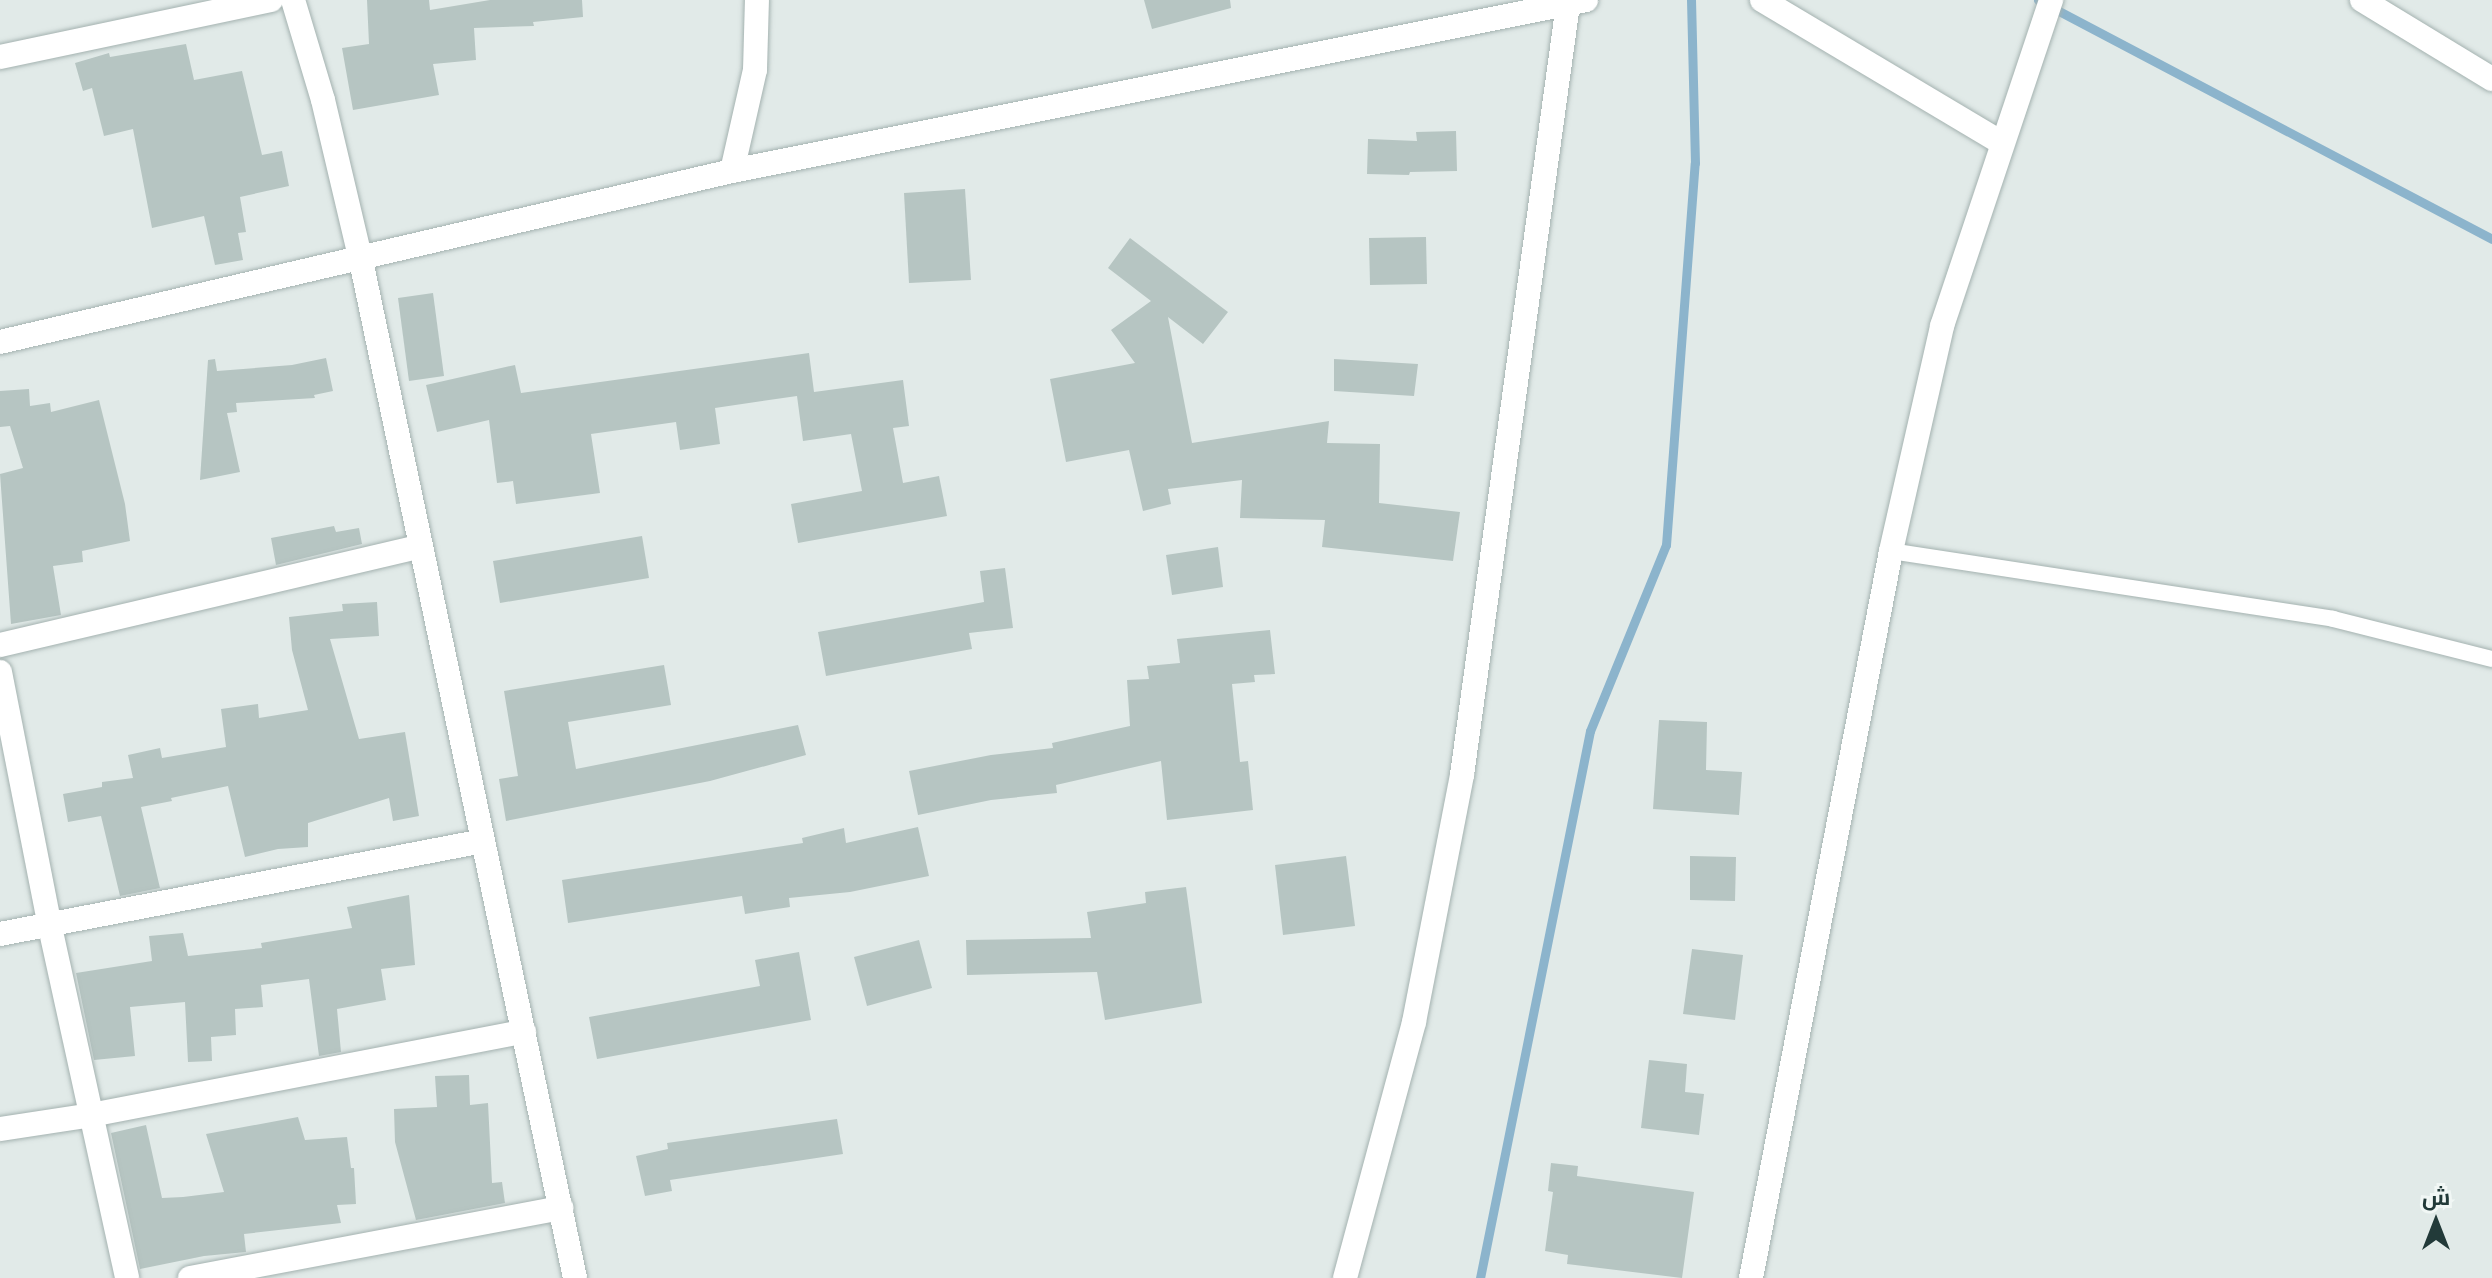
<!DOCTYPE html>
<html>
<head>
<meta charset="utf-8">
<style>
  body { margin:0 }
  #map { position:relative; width:2492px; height:1278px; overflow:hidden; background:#e1eae8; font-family:"Nunito Sans",Cairo,sans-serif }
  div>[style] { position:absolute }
  .stream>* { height:9px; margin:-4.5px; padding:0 4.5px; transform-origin:4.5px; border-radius:4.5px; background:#8cb4cc }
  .building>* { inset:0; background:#b6c5c2 }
  .roads { filter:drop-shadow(0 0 2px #a4b2b0) drop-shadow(0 0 2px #a4b2b0) }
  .lane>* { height:16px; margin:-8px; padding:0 8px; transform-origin:8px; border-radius:8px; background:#fff }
  .street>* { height:24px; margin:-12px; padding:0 12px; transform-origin:12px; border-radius:12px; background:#fff }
  .secondary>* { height:24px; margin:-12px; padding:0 12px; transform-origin:12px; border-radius:12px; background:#fff }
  span { translate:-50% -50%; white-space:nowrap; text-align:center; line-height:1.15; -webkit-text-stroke:6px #f1f7f5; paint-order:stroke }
  .north { position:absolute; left:2396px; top:1182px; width:80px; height:80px; -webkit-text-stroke:6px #f1f7f5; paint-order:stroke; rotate:0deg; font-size:22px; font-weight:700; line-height:32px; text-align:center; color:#223a39 }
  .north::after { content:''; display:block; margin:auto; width:28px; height:36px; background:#223a39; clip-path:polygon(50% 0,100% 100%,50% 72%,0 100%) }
</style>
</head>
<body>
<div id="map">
  <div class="stream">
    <div style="left:2038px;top:0;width:513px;rotate:27.76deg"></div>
    <div style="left:1480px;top:1278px;width:558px;rotate:-78.63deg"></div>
    <div style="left:1590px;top:731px;width:201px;rotate:-67.8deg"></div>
    <div style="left:1666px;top:545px;width:383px;rotate:-85.7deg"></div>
    <div style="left:1695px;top:163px;width:163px;rotate:-91.4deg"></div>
  </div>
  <div class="building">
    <div style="clip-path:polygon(367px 0,429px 0,430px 10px,490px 0,582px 0,583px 17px,533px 22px,534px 26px,474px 28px,476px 60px,433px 64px,439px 95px,353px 110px,342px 48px,369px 44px)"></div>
    <div style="clip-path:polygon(1144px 0,1230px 0,1231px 8px,1152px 29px)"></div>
    <div style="clip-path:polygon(186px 44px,194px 80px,242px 71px,262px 155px,282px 151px,289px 186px,240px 197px,246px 232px,238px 233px,243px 260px,215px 265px,204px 216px,152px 228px,133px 129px,104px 136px,92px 88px,83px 91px,75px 63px,109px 53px,110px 57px)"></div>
    <div style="clip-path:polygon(1456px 131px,1457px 171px,1410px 172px,1409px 175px,1367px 174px,1368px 139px,1417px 141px,1416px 132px)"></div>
    <div style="clip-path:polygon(965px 189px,971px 280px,909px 283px,904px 193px)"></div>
    <div style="clip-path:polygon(1426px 237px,1427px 284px,1370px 285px,1369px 238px)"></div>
    <div style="clip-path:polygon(1130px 238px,1228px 312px,1203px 344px,1168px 317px,1192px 443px,1329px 421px,1327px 443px,1380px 444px,1379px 503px,1460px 512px,1453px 561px,1322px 547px,1325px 520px,1240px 518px,1242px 480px,1168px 489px,1171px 504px,1143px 511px,1129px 450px,1066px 462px,1050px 379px,1135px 363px,1111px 330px,1151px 301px,1108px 268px)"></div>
    <div style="clip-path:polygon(433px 293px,444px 376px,409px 381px,398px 298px)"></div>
    <div style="clip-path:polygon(809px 353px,814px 392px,903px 380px,909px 426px,893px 428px,903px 483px,939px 476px,947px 516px,798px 543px,791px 504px,862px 491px,851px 434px,803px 441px,797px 396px,715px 408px,720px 444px,680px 450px,676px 422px,591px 434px,600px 493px,516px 504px,513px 481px,497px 483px,489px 420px,437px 432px,426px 385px,515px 365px,521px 393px)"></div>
    <div style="clip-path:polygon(326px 358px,333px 391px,314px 395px,315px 398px,236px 403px,237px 412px,227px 413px,240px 472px,200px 480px,208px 360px,215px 359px,217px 371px,292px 365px)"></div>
    <div style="clip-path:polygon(1334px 359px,1418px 364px,1414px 396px,1334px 391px)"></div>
    <div style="clip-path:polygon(29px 389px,30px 406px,50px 403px,51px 412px,99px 400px,125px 504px,130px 541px,82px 551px,83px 562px,53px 566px,61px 615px,11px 624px,0 474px,23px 468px,10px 426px,0 427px,0 391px)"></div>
    <div style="clip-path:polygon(334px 526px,336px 532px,359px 528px,362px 544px,276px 565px,271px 538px)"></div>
    <div style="clip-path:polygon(642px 536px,649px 578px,500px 603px,493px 561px)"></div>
    <div style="clip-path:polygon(1218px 547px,1223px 587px,1172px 595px,1166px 555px)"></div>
    <div style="clip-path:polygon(1005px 568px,1013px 628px,969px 633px,972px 649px,826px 676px,818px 632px,984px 602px,980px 571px)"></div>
    <div style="clip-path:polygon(377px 602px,379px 636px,330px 639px,359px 739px,405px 732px,419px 816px,393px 821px,389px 798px,308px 823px,308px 847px,278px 849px,245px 857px,228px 786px,171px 798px,172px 801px,141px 807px,160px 888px,120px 896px,101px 816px,68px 822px,63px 794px,102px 787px,102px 782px,133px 778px,128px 755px,160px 748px,162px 758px,226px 747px,221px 709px,258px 704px,259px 718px,308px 710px,292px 650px,289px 617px,343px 611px,342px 604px)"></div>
    <div style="clip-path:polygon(1270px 630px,1275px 674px,1254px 675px,1255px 682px,1232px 684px,1240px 762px,1248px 761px,1253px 810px,1167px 820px,1161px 761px,1056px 785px,1057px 793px,991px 800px,918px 815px,909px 771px,991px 755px,1053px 748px,1052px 743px,1130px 726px,1127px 680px,1149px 679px,1147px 666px,1180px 663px,1177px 639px)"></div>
    <div style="clip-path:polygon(664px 665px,671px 705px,568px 722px,576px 769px,798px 725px,806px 755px,710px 781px,506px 821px,499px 779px,518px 776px,504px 691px)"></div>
    <div style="clip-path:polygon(1659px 720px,1707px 722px,1706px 770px,1742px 772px,1739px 815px,1653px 809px)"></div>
    <div style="clip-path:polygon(918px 827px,929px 876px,850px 892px,789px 898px,790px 907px,745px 914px,742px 896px,568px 923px,562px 880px,803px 843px,802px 838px,844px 828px,846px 843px)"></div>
    <div style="clip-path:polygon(1346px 856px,1355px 926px,1283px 935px,1275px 865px)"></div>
    <div style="clip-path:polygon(1690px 856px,1736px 857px,1735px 901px,1690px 900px)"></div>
    <div style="clip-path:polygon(1186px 887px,1202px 1003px,1105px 1020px,1097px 972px,967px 975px,966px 940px,1091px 938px,1087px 912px,1146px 903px,1145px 892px)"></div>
    <div style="clip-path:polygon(409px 895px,415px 965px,381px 969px,386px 1000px,337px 1009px,341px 1052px,319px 1056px,309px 979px,261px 985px,263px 1007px,235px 1009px,236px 1035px,211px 1037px,212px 1061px,188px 1062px,185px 1002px,130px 1007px,135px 1056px,94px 1060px,76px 973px,152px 961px,149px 936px,183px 933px,188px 956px,262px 948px,261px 943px,352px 928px,347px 907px)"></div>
    <div style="clip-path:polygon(919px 940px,932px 988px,867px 1006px,854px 957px)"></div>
    <div style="clip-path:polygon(1692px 949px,1743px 955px,1735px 1020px,1683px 1014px)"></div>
    <div style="clip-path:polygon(799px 952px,811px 1020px,597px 1059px,589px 1017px,760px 986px,755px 960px)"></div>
    <div style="clip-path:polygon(1649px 1060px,1687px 1064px,1685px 1092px,1704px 1094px,1699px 1135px,1641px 1128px)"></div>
    <div style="clip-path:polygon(469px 1075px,470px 1105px,488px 1103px,492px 1183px,502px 1182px,505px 1203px,416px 1220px,395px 1142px,394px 1109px,437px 1107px,435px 1076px)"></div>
    <div style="clip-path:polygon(298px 1117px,305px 1140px,347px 1137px,351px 1168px,354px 1168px,356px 1204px,337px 1205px,341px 1223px,244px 1234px,246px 1252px,204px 1256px,140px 1269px,111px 1133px,146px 1125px,162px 1198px,183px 1197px,224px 1192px,206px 1134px)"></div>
    <div style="clip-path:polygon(837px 1119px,843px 1154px,670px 1180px,672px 1191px,645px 1196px,636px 1156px,668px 1149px,667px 1143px)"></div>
    <div style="clip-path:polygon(1551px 1163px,1578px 1166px,1577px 1176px,1694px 1192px,1682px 1278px,1567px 1264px,1568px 1255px,1545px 1251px,1553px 1192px,1548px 1191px)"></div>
  </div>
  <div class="roads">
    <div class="lane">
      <div style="left:1891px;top:551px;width:447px;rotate:8.7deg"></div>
      <div style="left:2333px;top:619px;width:164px;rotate:14.1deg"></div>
    </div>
    <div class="street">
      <div style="left:293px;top:0;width:104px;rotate:73.3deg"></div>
      <div style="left:323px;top:100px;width:160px;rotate:76.7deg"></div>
      <div style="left:360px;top:256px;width:1044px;rotate:78.12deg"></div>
      <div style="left:1762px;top:0;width:277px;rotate:30.8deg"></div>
      <div style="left:2362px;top:0;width:152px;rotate:31.3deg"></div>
      <div style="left:0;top:57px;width:277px;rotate:-11.9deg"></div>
      <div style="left:732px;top:171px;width:104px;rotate:-77.2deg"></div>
      <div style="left:755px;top:70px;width:70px;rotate:-88.4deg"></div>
      <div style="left:0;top:342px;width:752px;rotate:-13.15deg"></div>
      <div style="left:732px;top:171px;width:871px;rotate:-11.32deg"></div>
      <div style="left:0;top:645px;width:432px;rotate:-13.2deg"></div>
      <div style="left:0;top:672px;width:260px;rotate:78.9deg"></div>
      <div style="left:50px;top:927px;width:359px;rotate:77.6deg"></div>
      <div style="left:0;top:934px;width:492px;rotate:-10.9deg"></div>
      <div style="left:0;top:1129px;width:92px;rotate:-8.7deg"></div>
      <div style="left:91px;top:1115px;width:441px;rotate:-10.9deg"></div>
      <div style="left:190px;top:1278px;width:378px;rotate:-10.7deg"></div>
      <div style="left:1345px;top:1278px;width:265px;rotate:-74.9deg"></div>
      <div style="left:1414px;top:1022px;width:252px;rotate:-79deg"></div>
      <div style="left:1462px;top:775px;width:778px;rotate:-82.17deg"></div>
    </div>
    <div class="secondary">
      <div style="left:1751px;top:1278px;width:740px;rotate:-79.1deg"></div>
      <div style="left:1891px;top:551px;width:231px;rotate:-77.2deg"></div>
      <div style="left:1942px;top:326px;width:344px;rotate:-71.5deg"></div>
    </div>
  </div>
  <div class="north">ش</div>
</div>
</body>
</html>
